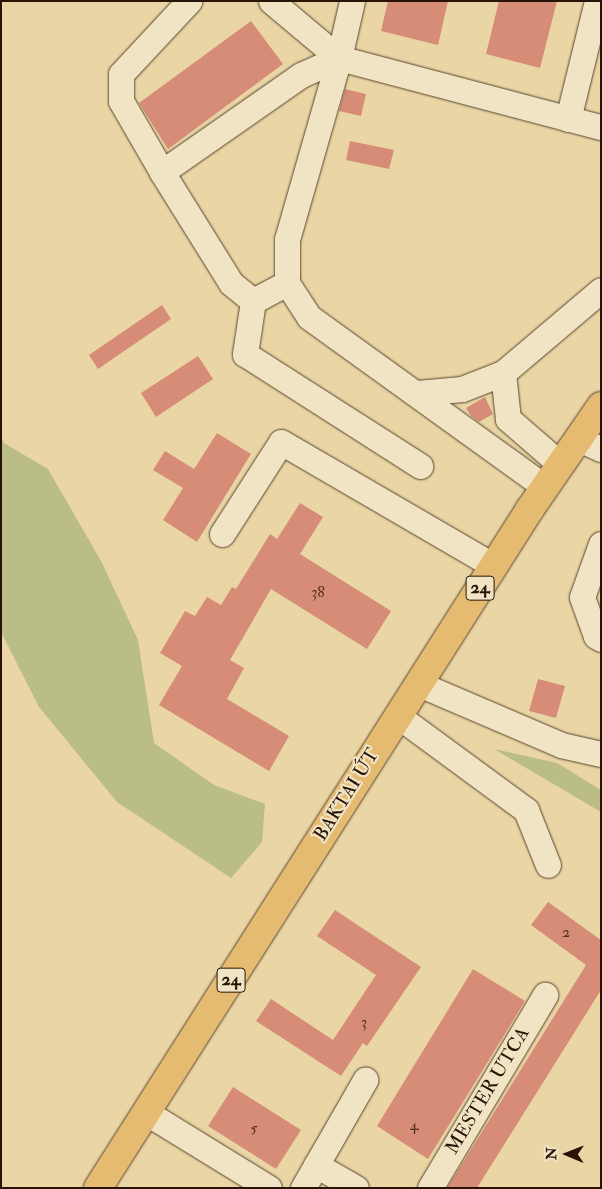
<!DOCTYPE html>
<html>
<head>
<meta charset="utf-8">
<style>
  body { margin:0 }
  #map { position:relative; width:602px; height:1189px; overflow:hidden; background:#ead6a5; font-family:"IM FELL Double Pica",serif }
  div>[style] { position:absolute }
  .green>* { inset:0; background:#babd84 }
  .building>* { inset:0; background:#d68c77 }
  .roads { filter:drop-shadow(0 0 1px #58442e) drop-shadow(0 0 1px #58442e) }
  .minor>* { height:25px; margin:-12.5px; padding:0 12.5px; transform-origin:12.5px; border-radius:12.5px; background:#f1e4c4 }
  .major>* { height:28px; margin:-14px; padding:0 14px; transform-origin:14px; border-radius:14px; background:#e5bb72 }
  span { translate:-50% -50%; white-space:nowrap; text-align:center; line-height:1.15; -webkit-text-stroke:4.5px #f1e4c4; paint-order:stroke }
  .number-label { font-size:16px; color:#543122 }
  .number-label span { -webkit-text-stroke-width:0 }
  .shield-label span { padding:1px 4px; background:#f1e4c4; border:1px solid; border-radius:4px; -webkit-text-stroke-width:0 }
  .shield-label { font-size:18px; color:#281306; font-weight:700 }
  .street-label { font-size:19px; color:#281306 }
  .frame { position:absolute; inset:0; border:2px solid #281306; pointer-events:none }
  .north { position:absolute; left:542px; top:1129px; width:50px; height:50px; -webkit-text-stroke:4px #f1e4c4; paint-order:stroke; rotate:271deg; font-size:14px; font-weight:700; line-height:20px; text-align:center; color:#281306 }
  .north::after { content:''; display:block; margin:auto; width:18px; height:22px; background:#281306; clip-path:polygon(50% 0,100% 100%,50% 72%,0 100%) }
</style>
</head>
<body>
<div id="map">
  <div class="green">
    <div style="clip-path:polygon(1px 437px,4px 443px,48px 469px,101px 561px,138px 640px,154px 743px,214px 785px,265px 804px,262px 842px,231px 878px,117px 802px,39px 707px,1px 632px)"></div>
    <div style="clip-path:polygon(494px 749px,557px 763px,601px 790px,601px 812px)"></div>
  </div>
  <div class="building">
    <div style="clip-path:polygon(388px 1px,448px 1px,438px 45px,381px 31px)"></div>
    <div style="clip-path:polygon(499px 1px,557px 1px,540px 68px,486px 54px)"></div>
    <div style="clip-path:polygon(251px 21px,283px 64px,168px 149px,139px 103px)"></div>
    <div style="clip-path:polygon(345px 89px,366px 94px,361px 116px,339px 111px)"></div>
    <div style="clip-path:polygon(350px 141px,394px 150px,389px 169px,346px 160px)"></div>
    <div style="clip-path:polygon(162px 305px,171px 319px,98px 369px,89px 355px)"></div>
    <div style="clip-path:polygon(198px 356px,213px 379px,156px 417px,141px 393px)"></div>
    <div style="clip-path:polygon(485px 397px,493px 414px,479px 422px,471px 416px,466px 408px)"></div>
    <div style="clip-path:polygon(217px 433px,251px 454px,197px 542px,163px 520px,183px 488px,153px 470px,165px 451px,194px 469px)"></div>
    <div style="clip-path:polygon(300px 503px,323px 517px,300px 554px,391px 611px,367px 649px,271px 589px,230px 660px,244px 668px,227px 699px,289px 736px,269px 771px,159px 705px,182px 666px,160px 653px,185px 611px,195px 616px,207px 597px,221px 605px,232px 587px,236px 589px,270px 534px,277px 539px)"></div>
    <div style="clip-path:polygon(538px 679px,565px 686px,556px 718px,529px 711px)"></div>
    <div style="clip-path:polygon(548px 902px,601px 940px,601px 990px,477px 1188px,447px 1188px,586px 965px,531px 925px)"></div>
    <div style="clip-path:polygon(335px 910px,421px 967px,367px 1046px,363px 1043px,341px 1076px,256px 1021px,271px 999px,333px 1040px,376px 975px,317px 936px)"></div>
    <div style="clip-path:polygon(473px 969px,525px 1001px,428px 1159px,377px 1126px)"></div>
    <div style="clip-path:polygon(233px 1087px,301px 1130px,276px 1169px,208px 1126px)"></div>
  </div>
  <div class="roads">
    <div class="minor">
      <div style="left:271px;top:1px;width:89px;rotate:40deg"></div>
      <div style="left:339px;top:58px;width:271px;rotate:14.8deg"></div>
      <div style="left:352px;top:1px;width:58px;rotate:102.8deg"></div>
      <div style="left:339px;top:58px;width:188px;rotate:106deg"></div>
      <div style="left:287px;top:239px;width:44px;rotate:90deg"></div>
      <div style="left:287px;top:283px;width:40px;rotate:57.1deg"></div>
      <div style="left:309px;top:317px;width:291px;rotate:35.8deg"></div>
      <div style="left:568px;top:119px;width:122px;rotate:-76.2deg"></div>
      <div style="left:162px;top:172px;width:82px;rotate:-120deg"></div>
      <div style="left:121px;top:101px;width:27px;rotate:-90deg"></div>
      <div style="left:121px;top:74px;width:100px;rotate:-47deg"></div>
      <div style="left:287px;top:283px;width:38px;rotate:152deg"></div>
      <div style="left:253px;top:301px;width:54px;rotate:98.6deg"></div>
      <div style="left:245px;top:354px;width:208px;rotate:32.6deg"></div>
      <div style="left:253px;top:301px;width:28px;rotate:-141deg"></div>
      <div style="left:231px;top:283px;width:131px;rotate:-121.9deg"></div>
      <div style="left:162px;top:172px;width:169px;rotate:-34.9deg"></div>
      <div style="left:301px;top:75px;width:42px;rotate:-24.1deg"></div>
      <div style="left:417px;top:393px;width:45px;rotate:-5.1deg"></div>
      <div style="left:462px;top:389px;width:44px;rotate:-21.3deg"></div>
      <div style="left:577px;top:438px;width:26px;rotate:25deg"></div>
      <div style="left:560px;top:464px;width:69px;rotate:-139.1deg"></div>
      <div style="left:508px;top:419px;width:46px;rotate:-96.2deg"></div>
      <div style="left:503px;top:373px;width:128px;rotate:-40.3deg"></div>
      <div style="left:222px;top:534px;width:109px;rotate:-57.3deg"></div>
      <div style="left:281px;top:442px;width:246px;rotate:30.2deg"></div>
      <div style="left:601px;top:544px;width:56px;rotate:109.7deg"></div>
      <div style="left:582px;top:597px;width:41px;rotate:70.3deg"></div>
      <div style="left:596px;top:636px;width:6px;rotate:31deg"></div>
      <div style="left:419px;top:684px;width:155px;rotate:23.2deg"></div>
      <div style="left:561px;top:745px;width:41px;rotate:12.7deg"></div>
      <div style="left:398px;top:716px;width:159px;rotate:36.3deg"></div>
      <div style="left:526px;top:810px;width:59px;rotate:68.2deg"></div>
      <div style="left:147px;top:1113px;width:143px;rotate:31.6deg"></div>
      <div style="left:316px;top:1165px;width:46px;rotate:29.9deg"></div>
      <div style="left:303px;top:1188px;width:125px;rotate:-60.1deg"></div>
      <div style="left:430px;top:1188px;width:225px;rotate:-59.2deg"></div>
    </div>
    <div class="major">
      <div style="left:98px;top:1188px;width:805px;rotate:-57.53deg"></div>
      <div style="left:530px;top:509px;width:125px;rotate:-55.4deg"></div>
    </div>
  </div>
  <div class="number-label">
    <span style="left:318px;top:592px">38</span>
    <span style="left:566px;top:932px">2</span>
    <span style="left:364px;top:1022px">3</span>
    <span style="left:414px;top:1125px">4</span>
    <span style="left:254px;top:1128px">5</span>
  </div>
  <div class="shield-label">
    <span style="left:480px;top:588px">24</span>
    <span style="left:231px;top:980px">24</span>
  </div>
  <div class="street-label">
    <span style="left:347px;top:795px;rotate:-58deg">BAKTAI ÚT</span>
    <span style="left:488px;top:1091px;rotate:-59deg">MESTER UTCA</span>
  </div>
  <div class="frame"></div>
  <div class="north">N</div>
</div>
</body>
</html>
